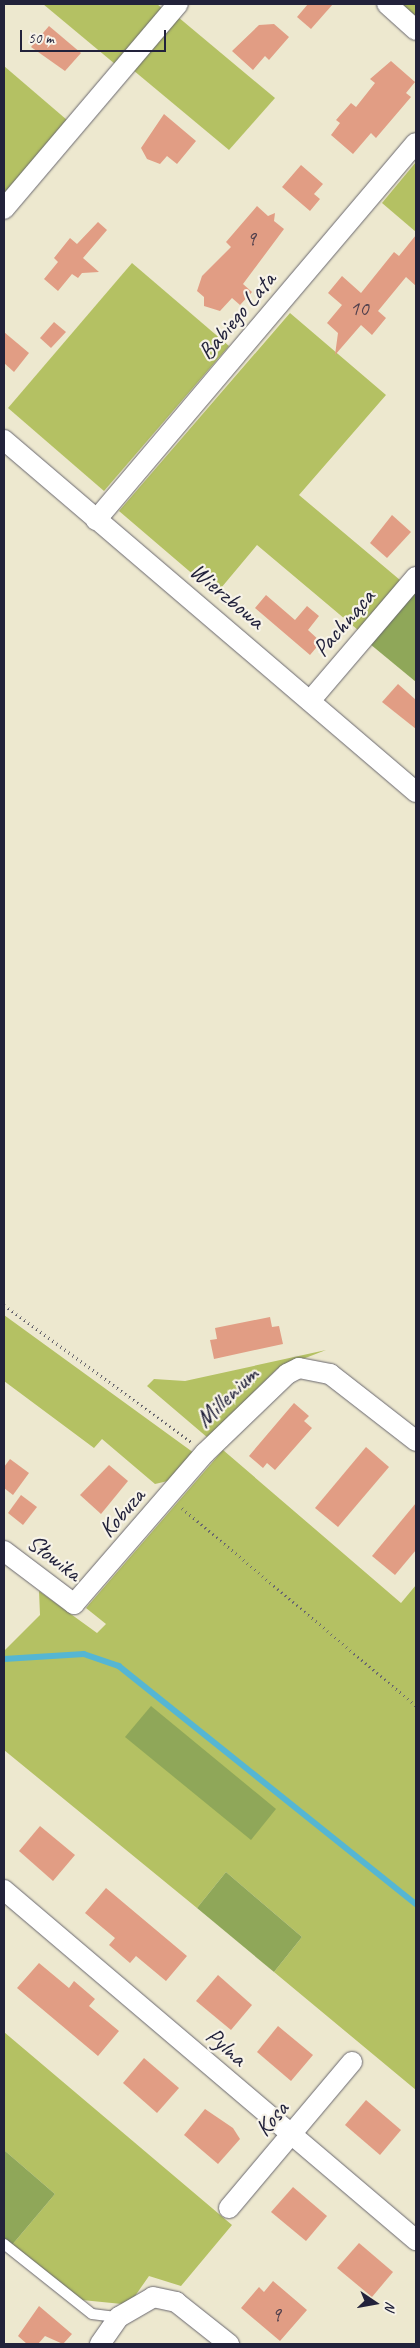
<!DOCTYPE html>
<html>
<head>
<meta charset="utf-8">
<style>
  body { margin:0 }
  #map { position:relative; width:420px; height:2348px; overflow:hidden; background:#ede8cf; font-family:Caveat,sans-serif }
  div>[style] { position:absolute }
  .green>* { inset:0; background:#b4c163 }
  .forest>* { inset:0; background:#8fa759 }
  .stream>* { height:5.5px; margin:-2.75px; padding:0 2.75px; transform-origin:2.75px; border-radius:2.75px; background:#55b6d3 }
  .building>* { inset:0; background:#e19d84 }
  .path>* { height:3px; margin-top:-1.5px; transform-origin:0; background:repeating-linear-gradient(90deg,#69676f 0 1px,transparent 0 5px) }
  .roads { filter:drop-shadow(0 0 1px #69676f) drop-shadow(0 0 1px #69676f) }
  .service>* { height:10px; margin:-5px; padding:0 5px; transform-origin:5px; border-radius:5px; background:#fff }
  .minor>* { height:20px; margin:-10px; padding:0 10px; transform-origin:10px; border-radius:10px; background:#fff }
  span { translate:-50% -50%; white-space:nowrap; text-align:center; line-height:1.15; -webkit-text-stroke:4.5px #f7f3e8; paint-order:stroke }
  .number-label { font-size:21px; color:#52414d }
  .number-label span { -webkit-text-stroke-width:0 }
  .street-label { font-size:24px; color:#22223b }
  .frame { position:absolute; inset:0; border:5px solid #22223b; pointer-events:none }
  .north { position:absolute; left:350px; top:2278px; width:50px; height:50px; -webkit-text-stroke:4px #f7f3e8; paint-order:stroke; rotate:102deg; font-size:14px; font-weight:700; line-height:20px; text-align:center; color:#22223b }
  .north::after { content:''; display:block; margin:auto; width:18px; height:22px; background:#22223b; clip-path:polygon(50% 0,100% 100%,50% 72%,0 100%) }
  .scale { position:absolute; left:20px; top:30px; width:146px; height:22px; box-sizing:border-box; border:2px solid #22223b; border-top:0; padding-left:6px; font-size:15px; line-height:18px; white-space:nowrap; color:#22223b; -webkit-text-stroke:4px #f7f3e8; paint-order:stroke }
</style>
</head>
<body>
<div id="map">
  <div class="green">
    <div style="clip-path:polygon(43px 4px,157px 4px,163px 9px,115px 64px)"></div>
    <div style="clip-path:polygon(396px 4px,416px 4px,416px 22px)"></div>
    <div style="clip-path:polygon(178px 17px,275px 98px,229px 150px,133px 70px)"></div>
    <div style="clip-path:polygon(4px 66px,67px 120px,4px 195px)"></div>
    <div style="clip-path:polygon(416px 162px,416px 232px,382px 203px)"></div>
    <div style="clip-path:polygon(132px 263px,229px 346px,104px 491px,8px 408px)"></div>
    <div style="clip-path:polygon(290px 313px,386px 395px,299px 495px,400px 580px,358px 630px,257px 545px,216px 594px,119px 511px)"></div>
    <div style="clip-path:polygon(4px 1315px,194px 1453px,172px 1480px,155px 1484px,102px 1439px,94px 1448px,4px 1381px)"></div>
    <div style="clip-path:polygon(326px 1350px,277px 1369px,208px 1438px,147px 1386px,154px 1379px,185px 1381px)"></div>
    <div style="clip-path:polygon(223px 1450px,401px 1603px,416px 1585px,416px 2090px,274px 1972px,302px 1937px,226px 1872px,197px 1908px,4px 1750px,4px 1651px,40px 1615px,39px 1591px,97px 1633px,106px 1624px,86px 1608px)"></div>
    <div style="clip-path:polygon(4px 2032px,232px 2225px,181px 2286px,149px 2276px,135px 2296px,122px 2304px,82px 2300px,12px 2245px,55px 2194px,4px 2150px)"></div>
  </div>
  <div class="forest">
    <div style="clip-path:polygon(416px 591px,416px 682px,370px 644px)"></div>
    <div style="clip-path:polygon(151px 1706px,276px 1809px,251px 1840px,125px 1737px)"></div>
    <div style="clip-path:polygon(226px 1872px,302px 1937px,274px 1972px,197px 1908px)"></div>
    <div style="clip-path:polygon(4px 2150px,55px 2194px,12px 2245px,4px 2238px)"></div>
  </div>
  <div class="stream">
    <div style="left:4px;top:1659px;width:80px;rotate:-3.6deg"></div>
    <div style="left:84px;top:1654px;width:37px;rotate:19deg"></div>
    <div style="left:119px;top:1666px;width:381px;rotate:38.7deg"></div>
  </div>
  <div class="building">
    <div style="clip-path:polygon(308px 4px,333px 4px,311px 29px,297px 17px)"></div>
    <div style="clip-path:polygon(274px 24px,289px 37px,269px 60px,265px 56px,253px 70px,232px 51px,259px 25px)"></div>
    <div style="clip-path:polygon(49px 26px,81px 53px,65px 71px,31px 47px)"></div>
    <div style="clip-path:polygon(391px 61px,415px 82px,406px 93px,411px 97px,376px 138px,371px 133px,353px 154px,331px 135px,340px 123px,336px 120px,351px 103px,356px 107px,375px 83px,370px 79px)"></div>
    <div style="clip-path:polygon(164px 114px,196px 141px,177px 164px,167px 156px,160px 164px,147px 159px,141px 148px)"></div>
    <div style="clip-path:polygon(301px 165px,323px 184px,314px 194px,320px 199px,310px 211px,282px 187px)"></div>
    <div style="clip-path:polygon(257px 206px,268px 216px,275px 213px,274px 221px,284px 229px,243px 284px,252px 292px,240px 305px,232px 298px,220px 311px,204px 306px,204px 297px,197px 291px,202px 276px,231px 247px,226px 242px)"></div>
    <div style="clip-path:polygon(98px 222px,107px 230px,83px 258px,99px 272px,82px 273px,78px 278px,72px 274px,58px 291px,44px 279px,58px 262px,54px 258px,70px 238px,77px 244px)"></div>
    <div style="clip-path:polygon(416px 235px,416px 286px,406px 277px,378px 311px,386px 318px,372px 335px,361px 325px,335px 355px,338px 333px,327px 323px,342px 305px,328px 293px,342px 276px,361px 293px,394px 252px,399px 256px)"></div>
    <div style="clip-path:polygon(54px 322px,66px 332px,51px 348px,40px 338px)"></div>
    <div style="clip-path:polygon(4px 332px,29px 353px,14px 372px,4px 363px)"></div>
    <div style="clip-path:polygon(392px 515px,411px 532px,387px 558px,370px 543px)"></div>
    <div style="clip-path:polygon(266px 595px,295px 620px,307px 606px,319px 616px,308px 630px,321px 642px,310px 655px,255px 608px)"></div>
    <div style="clip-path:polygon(398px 684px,416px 700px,416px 729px,382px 702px)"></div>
    <div style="clip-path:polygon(270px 1317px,272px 1327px,279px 1326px,283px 1344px,214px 1359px,210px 1340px,217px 1339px,215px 1328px)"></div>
    <div style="clip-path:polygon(294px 1403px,309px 1416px,304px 1421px,312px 1428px,275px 1470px,267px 1463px,263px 1468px,249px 1456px)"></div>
    <div style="clip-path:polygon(366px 1447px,389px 1467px,338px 1527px,315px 1508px)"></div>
    <div style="clip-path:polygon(10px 1459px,29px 1473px,13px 1495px,4px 1488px,4px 1467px)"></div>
    <div style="clip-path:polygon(109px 1465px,128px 1481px,101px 1514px,80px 1495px)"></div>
    <div style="clip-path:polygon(21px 1495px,37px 1507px,23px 1525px,8px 1513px)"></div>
    <div style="clip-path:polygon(416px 1503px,416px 1550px,395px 1575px,372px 1556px)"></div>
    <div style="clip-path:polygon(40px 1826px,75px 1855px,53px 1881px,19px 1851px)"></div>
    <div style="clip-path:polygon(106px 1888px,187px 1956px,166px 1981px,136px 1956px,130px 1963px,109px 1945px,115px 1938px,85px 1913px)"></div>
    <div style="clip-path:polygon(39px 1963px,69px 1988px,74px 1981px,95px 1999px,89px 2006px,119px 2031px,98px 2056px,17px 1988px)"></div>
    <div style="clip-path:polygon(218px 1975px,252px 2005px,231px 2030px,196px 2001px)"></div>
    <div style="clip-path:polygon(278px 2026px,313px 2055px,291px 2081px,257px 2052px)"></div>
    <div style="clip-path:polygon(144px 2058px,179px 2088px,157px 2113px,123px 2083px)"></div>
    <div style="clip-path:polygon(366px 2100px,401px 2130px,380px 2155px,345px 2125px)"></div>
    <div style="clip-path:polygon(205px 2109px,233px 2128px,240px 2139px,218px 2164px,184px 2135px)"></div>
    <div style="clip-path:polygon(293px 2187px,327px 2216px,306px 2241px,271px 2212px)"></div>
    <div style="clip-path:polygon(359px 2243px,393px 2272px,372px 2297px,337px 2268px)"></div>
    <div style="clip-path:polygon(273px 2281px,307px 2310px,280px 2341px,241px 2308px,259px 2287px,264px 2292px)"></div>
    <div style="clip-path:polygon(39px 2306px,72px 2334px,63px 2344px,45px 2336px,38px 2344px,27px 2344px,18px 2336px)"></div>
  </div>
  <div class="path">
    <div style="left:4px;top:1305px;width:232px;rotate:36.2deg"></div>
    <div style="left:182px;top:1508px;width:307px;rotate:40.2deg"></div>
  </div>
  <div class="roads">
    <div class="service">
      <div style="left:4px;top:2244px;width:112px;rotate:38.5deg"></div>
      <div style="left:92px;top:2314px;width:26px;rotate:7deg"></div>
    </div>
    <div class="minor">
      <div style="left:387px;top:4px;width:39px;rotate:42deg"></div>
      <div style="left:4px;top:209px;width:269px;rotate:-49.7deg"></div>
      <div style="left:4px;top:440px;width:542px;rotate:40.51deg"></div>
      <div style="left:96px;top:520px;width:494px;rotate:-49.7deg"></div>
      <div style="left:310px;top:701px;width:163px;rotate:-49.5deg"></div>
      <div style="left:4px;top:1551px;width:88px;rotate:37.1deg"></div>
      <div style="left:74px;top:1604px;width:200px;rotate:-49.1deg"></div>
      <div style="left:205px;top:1453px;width:114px;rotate:-43.9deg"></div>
      <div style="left:287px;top:1374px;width:13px;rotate:-27deg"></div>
      <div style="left:299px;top:1368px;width:32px;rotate:11deg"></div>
      <div style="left:330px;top:1374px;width:109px;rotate:37.9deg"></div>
      <div style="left:4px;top:1890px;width:541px;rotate:40.35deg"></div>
      <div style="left:229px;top:2208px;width:191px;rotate:-49.9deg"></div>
      <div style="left:100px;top:2344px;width:33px;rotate:-55deg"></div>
      <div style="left:119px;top:2317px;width:39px;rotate:-30deg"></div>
      <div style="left:153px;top:2297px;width:24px;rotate:12deg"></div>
      <div style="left:176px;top:2302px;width:68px;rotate:38.4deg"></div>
    </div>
  </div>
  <div class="number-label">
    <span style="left:251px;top:238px">9</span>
    <span style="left:359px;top:308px">10</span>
    <span style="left:276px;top:2314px">9</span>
  </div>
  <div class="street-label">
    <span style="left:237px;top:316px;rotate:-50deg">Babiego Lata</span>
    <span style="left:227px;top:596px;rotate:40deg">Wierzbowa</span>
    <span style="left:344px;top:623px;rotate:-49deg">Pachnąca</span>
    <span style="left:227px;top:1397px;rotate:-44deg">Millenium</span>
    <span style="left:122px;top:1513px;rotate:-49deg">Kobuza</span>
    <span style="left:54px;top:1558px;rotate:37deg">Słowika</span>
    <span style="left:226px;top:2047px;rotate:41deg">Pylna</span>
    <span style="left:272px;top:2119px;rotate:-50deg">Kosa</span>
  </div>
  <div class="frame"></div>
  <div class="north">N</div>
  <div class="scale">50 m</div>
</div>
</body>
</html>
